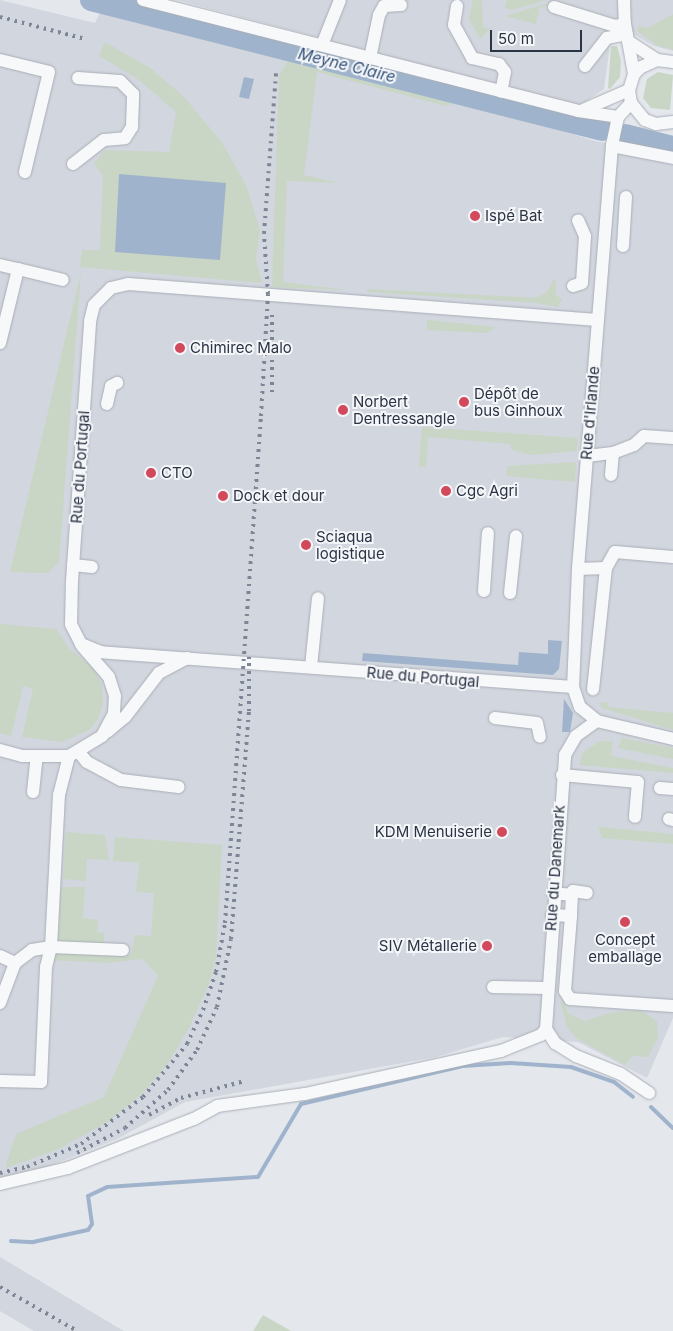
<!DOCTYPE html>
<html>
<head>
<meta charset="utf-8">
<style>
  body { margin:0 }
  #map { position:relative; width:673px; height:1331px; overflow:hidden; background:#e4e7ec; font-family:Inter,sans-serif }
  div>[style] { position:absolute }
  .built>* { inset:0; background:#d2d6de }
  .green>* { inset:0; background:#c9d6c5 }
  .water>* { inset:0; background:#9fb4cc }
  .stream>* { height:4px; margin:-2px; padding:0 2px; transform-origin:2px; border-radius:2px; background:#9fb4cc }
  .river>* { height:22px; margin:-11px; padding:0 11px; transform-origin:11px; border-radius:11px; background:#9fb4cc }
  .roads { filter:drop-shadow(0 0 1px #a9aeb7) drop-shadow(0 0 1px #a9aeb7) }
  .minor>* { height:12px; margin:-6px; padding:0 6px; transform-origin:6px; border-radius:6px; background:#f7f8fa }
  .rail>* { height:4px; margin-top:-2px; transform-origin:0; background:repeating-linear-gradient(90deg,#7d8696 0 2.5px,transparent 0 7.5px) }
  .dots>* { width:14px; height:14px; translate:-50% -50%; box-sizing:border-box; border:2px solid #f4f6f9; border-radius:50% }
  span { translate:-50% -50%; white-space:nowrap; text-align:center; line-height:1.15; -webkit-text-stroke:4px #f4f6f9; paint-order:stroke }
  .poi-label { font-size:15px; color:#2b3445 }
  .left { translate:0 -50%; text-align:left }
  .right { translate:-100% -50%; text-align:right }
  .street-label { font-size:15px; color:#2b3445 }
  .water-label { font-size:16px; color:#34527a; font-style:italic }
  .scale { position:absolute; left:490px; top:30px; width:92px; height:22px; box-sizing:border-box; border:2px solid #2b3445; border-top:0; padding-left:6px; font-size:15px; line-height:18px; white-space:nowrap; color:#2b3445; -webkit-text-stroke:4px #f4f6f9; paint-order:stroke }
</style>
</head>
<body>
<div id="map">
  <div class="built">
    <div style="clip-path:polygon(0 0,95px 23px,101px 11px,223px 35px,452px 97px,595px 141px,673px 156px,673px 1018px,647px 1078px,578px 1042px,503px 1037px,436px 1057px,185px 1102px,117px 1139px,42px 1169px,0 1180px)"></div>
    <div style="clip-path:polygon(177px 0,673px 0,673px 51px,654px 46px,635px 35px,610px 45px,604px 89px,578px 107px)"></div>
    <div style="clip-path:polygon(0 1257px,122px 1330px,124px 1331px,34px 1331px,0 1311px)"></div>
  </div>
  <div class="green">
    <div style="clip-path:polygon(473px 0,482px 0,483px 27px,490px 29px,480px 39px,469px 19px)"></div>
    <div style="clip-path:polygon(507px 0,546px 0,512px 10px,505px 8px)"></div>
    <div style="clip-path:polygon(546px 4px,549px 5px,539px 8px,536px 24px,505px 16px)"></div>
    <div style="clip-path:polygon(673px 14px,673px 50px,657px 45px,638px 32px,638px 26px,648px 28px)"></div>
    <div style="clip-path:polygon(105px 42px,150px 68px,183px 96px,221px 141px,246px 185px,260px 230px,256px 259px,262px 283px,80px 267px,82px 250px,100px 250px,103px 176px,94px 163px,105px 150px,169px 152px,176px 112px,139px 80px,99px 56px)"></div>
    <div style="clip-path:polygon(611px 46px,617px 46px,621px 61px,620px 77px,610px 89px,608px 88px)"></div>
    <div style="clip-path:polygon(288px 61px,460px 101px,446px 106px,317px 72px,304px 175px,340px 183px,287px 181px,283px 282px,346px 290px,272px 287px,279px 75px)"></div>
    <div style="clip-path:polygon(658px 72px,673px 75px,670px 110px,651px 108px,643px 98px,647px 79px)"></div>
    <div style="clip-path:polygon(81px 272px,59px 562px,48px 573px,10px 572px)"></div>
    <div style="clip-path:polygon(555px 277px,556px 295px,562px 300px,558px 307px,537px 303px,368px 292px,366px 289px,536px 298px,547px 292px)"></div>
    <div style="clip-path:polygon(427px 320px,495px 327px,487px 333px,427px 330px)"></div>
    <div style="clip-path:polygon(422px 427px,578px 438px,577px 451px,532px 455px,512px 450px,510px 444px,428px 437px,426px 467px,419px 467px)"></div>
    <div style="clip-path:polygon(576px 462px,575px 482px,506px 476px,508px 466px)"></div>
    <div style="clip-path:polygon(0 624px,56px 629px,69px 648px,93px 668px,102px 685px,103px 703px,98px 719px,89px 730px,62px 742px,22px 737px,33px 689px,23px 686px,11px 736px,0 733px)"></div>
    <div style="clip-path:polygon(599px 702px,608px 703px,608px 707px,673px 713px,673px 730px,602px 708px)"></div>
    <div style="clip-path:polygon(622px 738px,673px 748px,673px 759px,618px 748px)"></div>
    <div style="clip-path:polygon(600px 741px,613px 741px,611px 756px,673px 768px,673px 773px,579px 765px,583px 752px)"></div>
    <div style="clip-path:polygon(598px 827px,673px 834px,673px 844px,602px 838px)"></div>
    <div style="clip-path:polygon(66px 832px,105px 835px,109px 860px,87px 859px,86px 881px,63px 879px)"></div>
    <div style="clip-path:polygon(115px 837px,222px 845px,216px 956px,209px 984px,188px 1030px,166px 1066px,143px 1093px,107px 1122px,59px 1149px,5px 1168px,16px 1134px,104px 1097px,158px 976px,143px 959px,107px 963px,50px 960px,53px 952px,131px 955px,135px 935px,151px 936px,154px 893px,136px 892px,139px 863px,113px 861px)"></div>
    <div style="clip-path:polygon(61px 887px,85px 887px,83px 918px,98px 920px,97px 932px,104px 933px,104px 945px,58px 941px)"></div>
    <div style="clip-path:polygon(560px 1001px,564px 1002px,568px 1013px,584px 1021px,609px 1013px,640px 1010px,657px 1021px,658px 1037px,648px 1057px,632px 1056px,625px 1065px,576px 1038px,567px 1026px)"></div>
    <div style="clip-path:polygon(263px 1315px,291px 1331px,253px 1331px)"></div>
  </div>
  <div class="water">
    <div style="clip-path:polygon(244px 77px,254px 79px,249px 99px,239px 97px)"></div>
    <div style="clip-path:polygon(119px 174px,226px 183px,220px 260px,115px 252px)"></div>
    <div style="clip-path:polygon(548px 640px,562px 641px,559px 669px,553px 675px,362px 661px,363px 653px,518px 665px,519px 652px,548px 654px)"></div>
    <div style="clip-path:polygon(564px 699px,573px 713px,570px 732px,562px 732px)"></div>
  </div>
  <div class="stream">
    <div style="left:651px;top:1107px;width:30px;rotate:44deg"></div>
    <div style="left:11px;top:1241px;width:22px;rotate:3deg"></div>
    <div style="left:33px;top:1242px;width:56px;rotate:-12.3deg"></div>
    <div style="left:88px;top:1230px;width:7px;rotate:-56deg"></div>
    <div style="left:92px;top:1224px;width:28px;rotate:-98deg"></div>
    <div style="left:88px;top:1196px;width:21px;rotate:-25deg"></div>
    <div style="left:107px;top:1187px;width:151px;rotate:-3.8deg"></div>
    <div style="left:258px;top:1177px;width:85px;rotate:-59.5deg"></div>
    <div style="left:301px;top:1104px;width:166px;rotate:-13.2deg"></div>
    <div style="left:463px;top:1066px;width:48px;rotate:-3.6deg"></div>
    <div style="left:511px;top:1063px;width:60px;rotate:3.8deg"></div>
    <div style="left:571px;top:1067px;width:46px;rotate:19.2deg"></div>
    <div style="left:614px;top:1082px;width:24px;rotate:38deg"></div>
  </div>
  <div class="river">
    <div style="left:91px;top:0;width:527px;rotate:14.27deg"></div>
    <div style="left:625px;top:135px;width:49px;rotate:14deg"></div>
  </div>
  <div class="roads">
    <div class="minor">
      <div style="left:143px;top:0;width:449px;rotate:14.3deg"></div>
      <div style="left:578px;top:111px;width:40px;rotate:8.5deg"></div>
      <div style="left:624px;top:0;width:24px;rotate:88deg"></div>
      <div style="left:625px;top:24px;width:51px;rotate:79.8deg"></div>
      <div style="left:457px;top:6px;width:19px;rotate:99deg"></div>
      <div style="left:454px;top:25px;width:38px;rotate:61deg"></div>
      <div style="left:472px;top:58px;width:28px;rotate:13deg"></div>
      <div style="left:499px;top:64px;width:10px;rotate:53deg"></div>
      <div style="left:505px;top:72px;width:20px;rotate:101deg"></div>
      <div style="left:554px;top:7px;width:64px;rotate:17.3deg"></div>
      <div style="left:615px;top:26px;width:10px;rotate:-11deg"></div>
      <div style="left:628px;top:41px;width:35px;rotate:33deg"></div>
      <div style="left:322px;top:45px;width:48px;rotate:-68.2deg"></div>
      <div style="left:370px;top:58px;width:44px;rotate:-78.2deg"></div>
      <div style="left:379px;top:15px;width:10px;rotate:-61deg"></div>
      <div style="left:384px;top:6px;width:17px;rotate:-3deg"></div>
      <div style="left:0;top:60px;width:50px;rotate:13.8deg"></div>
      <div style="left:49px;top:72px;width:103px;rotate:103.5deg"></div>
      <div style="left:673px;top:62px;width:16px;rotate:-173deg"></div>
      <div style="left:657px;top:60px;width:17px;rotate:156deg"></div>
      <div style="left:641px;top:67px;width:10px;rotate:135deg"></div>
      <div style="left:634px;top:74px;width:17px;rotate:107deg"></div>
      <div style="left:629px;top:90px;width:13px;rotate:81deg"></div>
      <div style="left:631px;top:103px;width:22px;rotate:51deg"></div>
      <div style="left:645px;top:120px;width:12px;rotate:20deg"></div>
      <div style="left:656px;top:124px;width:17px;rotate:-7deg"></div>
      <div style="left:585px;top:66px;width:36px;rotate:-52deg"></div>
      <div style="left:607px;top:38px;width:20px;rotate:-11deg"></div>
      <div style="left:631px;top:103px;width:19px;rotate:133deg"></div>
      <div style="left:618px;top:117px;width:30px;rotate:102deg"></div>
      <div style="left:612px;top:146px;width:424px;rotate:94.6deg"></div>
      <div style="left:578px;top:569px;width:118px;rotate:92.4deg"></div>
      <div style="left:573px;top:687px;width:21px;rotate:71deg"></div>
      <div style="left:580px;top:707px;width:22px;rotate:39deg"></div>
      <div style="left:597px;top:721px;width:78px;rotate:13.3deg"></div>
      <div style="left:583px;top:110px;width:50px;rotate:-23.5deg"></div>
      <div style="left:612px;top:146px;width:62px;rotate:11.1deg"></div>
      <div style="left:73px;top:164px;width:39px;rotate:-38deg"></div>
      <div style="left:104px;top:140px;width:21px;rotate:-5deg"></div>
      <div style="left:125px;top:138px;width:13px;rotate:-58deg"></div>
      <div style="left:132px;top:127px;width:33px;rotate:-88deg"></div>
      <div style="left:133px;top:94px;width:18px;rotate:-135deg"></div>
      <div style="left:120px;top:81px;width:42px;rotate:-175.9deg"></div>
      <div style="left:623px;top:246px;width:49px;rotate:-86.5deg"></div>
      <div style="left:0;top:265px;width:18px;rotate:13deg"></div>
      <div style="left:573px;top:286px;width:9px;rotate:-18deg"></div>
      <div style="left:582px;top:283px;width:47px;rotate:-86.3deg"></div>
      <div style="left:585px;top:236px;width:17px;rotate:-114deg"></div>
      <div style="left:0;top:343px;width:76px;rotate:-76.3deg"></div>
      <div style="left:18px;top:269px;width:46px;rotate:13.7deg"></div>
      <div style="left:107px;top:404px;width:18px;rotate:-77deg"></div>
      <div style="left:111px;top:386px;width:7px;rotate:-27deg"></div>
      <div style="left:587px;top:456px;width:26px;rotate:-7deg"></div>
      <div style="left:613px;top:453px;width:22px;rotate:-21deg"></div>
      <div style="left:634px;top:445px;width:13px;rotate:-42deg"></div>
      <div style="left:644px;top:436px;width:29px;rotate:4deg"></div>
      <div style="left:611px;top:475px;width:22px;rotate:-85deg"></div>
      <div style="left:73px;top:565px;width:19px;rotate:6deg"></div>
      <div style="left:606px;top:568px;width:18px;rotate:-61deg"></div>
      <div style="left:615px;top:552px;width:58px;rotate:4.9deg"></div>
      <div style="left:578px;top:569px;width:28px;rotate:-2deg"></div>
      <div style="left:606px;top:568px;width:122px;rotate:96.1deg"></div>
      <div style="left:484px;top:591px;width:58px;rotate:-86.1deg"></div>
      <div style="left:510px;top:593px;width:57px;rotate:-84deg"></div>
      <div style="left:311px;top:667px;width:69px;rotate:-84.2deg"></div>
      <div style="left:573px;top:687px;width:473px;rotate:-175.8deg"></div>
      <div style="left:101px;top:652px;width:22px;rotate:-158deg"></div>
      <div style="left:81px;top:644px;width:22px;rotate:-117deg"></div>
      <div style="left:71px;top:624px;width:43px;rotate:-88.7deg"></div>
      <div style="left:72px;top:581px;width:261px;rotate:-86deg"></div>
      <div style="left:90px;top:321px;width:16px;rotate:-76deg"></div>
      <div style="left:94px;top:305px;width:24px;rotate:-45deg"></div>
      <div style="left:111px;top:288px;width:17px;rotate:-13deg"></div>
      <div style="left:128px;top:284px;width:471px;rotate:4.4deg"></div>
      <div style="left:495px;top:718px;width:42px;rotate:6.8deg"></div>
      <div style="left:537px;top:723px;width:14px;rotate:78deg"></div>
      <div style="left:107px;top:732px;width:23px;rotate:-40deg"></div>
      <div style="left:125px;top:717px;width:56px;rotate:-52.3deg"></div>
      <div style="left:159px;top:673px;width:32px;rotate:-28deg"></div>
      <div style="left:0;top:750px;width:23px;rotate:15deg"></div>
      <div style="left:22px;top:756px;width:47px"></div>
      <div style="left:69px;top:756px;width:39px;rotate:-31deg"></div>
      <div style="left:102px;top:736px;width:26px;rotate:-62deg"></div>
      <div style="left:114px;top:713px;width:17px;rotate:-87deg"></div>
      <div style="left:115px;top:696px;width:20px;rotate:-108deg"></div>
      <div style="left:109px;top:677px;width:41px;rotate:-131.1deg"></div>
      <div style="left:78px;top:751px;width:14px;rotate:51deg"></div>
      <div style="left:87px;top:762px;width:38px;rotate:28deg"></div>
      <div style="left:121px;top:780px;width:58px;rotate:6.9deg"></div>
      <div style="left:562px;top:775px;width:76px;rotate:5.3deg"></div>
      <div style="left:638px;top:782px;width:35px;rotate:95deg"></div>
      <div style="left:660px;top:788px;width:13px;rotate:4deg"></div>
      <div style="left:33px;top:792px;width:36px;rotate:-84deg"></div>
      <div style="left:669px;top:819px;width:4px;rotate:14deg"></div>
      <div style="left:553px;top:893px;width:19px;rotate:6deg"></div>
      <div style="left:572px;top:895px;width:21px;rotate:93deg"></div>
      <div style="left:572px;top:895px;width:4px;rotate:-76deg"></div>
      <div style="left:573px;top:891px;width:14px;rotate:8deg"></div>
      <div style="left:552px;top:915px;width:19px;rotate:3deg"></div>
      <div style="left:571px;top:916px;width:75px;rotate:94.6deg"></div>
      <div style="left:565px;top:991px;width:9px;rotate:58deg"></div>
      <div style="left:570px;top:999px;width:103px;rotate:3.9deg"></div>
      <div style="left:0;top:956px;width:17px;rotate:25deg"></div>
      <div style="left:493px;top:987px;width:54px;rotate:1.1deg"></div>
      <div style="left:0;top:1003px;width:43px;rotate:-69.4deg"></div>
      <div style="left:15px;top:963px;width:21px;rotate:-37deg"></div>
      <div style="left:32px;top:950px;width:19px;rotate:-9deg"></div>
      <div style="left:51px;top:947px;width:152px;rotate:-87deg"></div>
      <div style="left:59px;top:795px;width:40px;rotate:-75.6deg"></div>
      <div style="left:546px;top:1029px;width:275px;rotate:-86deg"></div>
      <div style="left:565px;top:755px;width:22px;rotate:-60deg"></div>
      <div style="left:576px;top:736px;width:26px;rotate:-36deg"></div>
      <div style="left:546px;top:1029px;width:17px;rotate:57deg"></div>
      <div style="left:555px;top:1043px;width:25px;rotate:32deg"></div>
      <div style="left:576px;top:1056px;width:48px;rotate:21.8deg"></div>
      <div style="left:621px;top:1074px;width:34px;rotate:34deg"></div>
      <div style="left:0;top:1081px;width:41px;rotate:1.4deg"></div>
      <div style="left:41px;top:1082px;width:115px;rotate:-87.5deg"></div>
      <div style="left:46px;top:967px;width:21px;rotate:-76deg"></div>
      <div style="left:51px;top:947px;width:72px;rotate:2.4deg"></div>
      <div style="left:0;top:1184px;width:70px;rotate:-13.2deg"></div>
      <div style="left:68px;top:1168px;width:135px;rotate:-21.3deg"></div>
      <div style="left:194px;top:1119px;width:26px;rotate:-29deg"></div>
      <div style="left:217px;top:1106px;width:89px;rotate:-7.8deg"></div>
      <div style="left:305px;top:1094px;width:201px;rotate:-12.4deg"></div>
      <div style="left:501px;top:1051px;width:43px;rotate:-21.8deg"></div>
      <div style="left:541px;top:1035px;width:8px;rotate:-50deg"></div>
    </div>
  </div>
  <div class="rail">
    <div style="left:0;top:17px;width:88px;rotate:14.5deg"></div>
    <div style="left:272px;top:392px;width:78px;rotate:-90deg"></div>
    <div style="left:149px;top:1115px;width:36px;rotate:-28deg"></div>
    <div style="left:181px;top:1098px;width:66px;rotate:-14.9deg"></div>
    <div style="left:77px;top:1153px;width:54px;rotate:-27.5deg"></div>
    <div style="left:125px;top:1128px;width:57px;rotate:-41.5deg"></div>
    <div style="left:168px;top:1090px;width:49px;rotate:-54.1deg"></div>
    <div style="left:197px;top:1050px;width:47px;rotate:-65.1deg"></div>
    <div style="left:217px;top:1007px;width:69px;rotate:-78.4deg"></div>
    <div style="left:231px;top:939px;width:229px;rotate:-85.5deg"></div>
    <div style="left:249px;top:711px;width:54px;rotate:-90deg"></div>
    <div style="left:0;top:1173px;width:28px;rotate:-13deg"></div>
    <div style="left:27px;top:1167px;width:59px;rotate:-23.1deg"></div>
    <div style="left:81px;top:1144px;width:78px;rotate:-37.2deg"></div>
    <div style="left:143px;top:1097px;width:69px;rotate:-50.3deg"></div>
    <div style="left:187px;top:1044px;width:38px;rotate:-65deg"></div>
    <div style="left:203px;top:1010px;width:40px;rotate:-71.1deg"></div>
    <div style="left:216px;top:972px;width:50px;rotate:-79.6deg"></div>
    <div style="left:225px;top:923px;width:508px;rotate:-85.94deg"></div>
    <div style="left:261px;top:416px;width:122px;rotate:-86.7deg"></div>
    <div style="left:268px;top:294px;width:61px;rotate:-93.8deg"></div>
    <div style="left:264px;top:233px;width:160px;rotate:-85.7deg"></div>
    <div style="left:0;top:1287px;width:89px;rotate:29.7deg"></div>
  </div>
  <div class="dots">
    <div style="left:475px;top:216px;background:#d1495b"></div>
    <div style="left:180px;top:348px;background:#d1495b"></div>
    <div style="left:464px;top:402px;background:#d1495b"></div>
    <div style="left:343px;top:410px;background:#d1495b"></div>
    <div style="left:151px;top:473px;background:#d1495b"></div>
    <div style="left:446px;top:491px;background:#d1495b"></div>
    <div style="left:223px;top:496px;background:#d1495b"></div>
    <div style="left:306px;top:545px;background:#d1495b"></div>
    <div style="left:502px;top:832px;background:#d1495b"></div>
    <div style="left:625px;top:922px;background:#d1495b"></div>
    <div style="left:487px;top:946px;background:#d1495b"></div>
  </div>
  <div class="poi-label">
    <span class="left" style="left:485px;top:216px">Ispé Bat</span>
    <span class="left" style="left:190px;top:348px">Chimirec Malo</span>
    <span class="left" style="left:474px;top:402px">Dépôt de<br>bus Ginhoux</span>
    <span class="left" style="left:353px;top:410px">Norbert<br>Dentressangle</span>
    <span class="left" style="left:161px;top:473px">CTO</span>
    <span class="left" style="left:456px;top:491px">Cgc Agri</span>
    <span class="left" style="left:233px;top:496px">Dock et dour</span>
    <span class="left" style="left:316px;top:545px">Sciaqua<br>logistique</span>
    <span class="right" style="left:492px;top:832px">KDM Menuiserie</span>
    <span style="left:625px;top:948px">Concept<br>emballage</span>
    <span class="right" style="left:477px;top:946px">SIV Métallerie</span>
  </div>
  <div class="street-label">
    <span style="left:590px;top:413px;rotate:-85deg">Rue d'Irlande</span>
    <span style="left:80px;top:467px;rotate:-86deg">Rue du Portugal</span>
    <span style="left:423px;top:677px;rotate:5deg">Rue du Portugal</span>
    <span style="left:555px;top:868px;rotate:-86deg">Rue du Danemark</span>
  </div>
  <div class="water-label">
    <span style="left:347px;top:65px;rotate:14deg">Meyne Claire</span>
  </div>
  <div class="scale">50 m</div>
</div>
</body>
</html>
